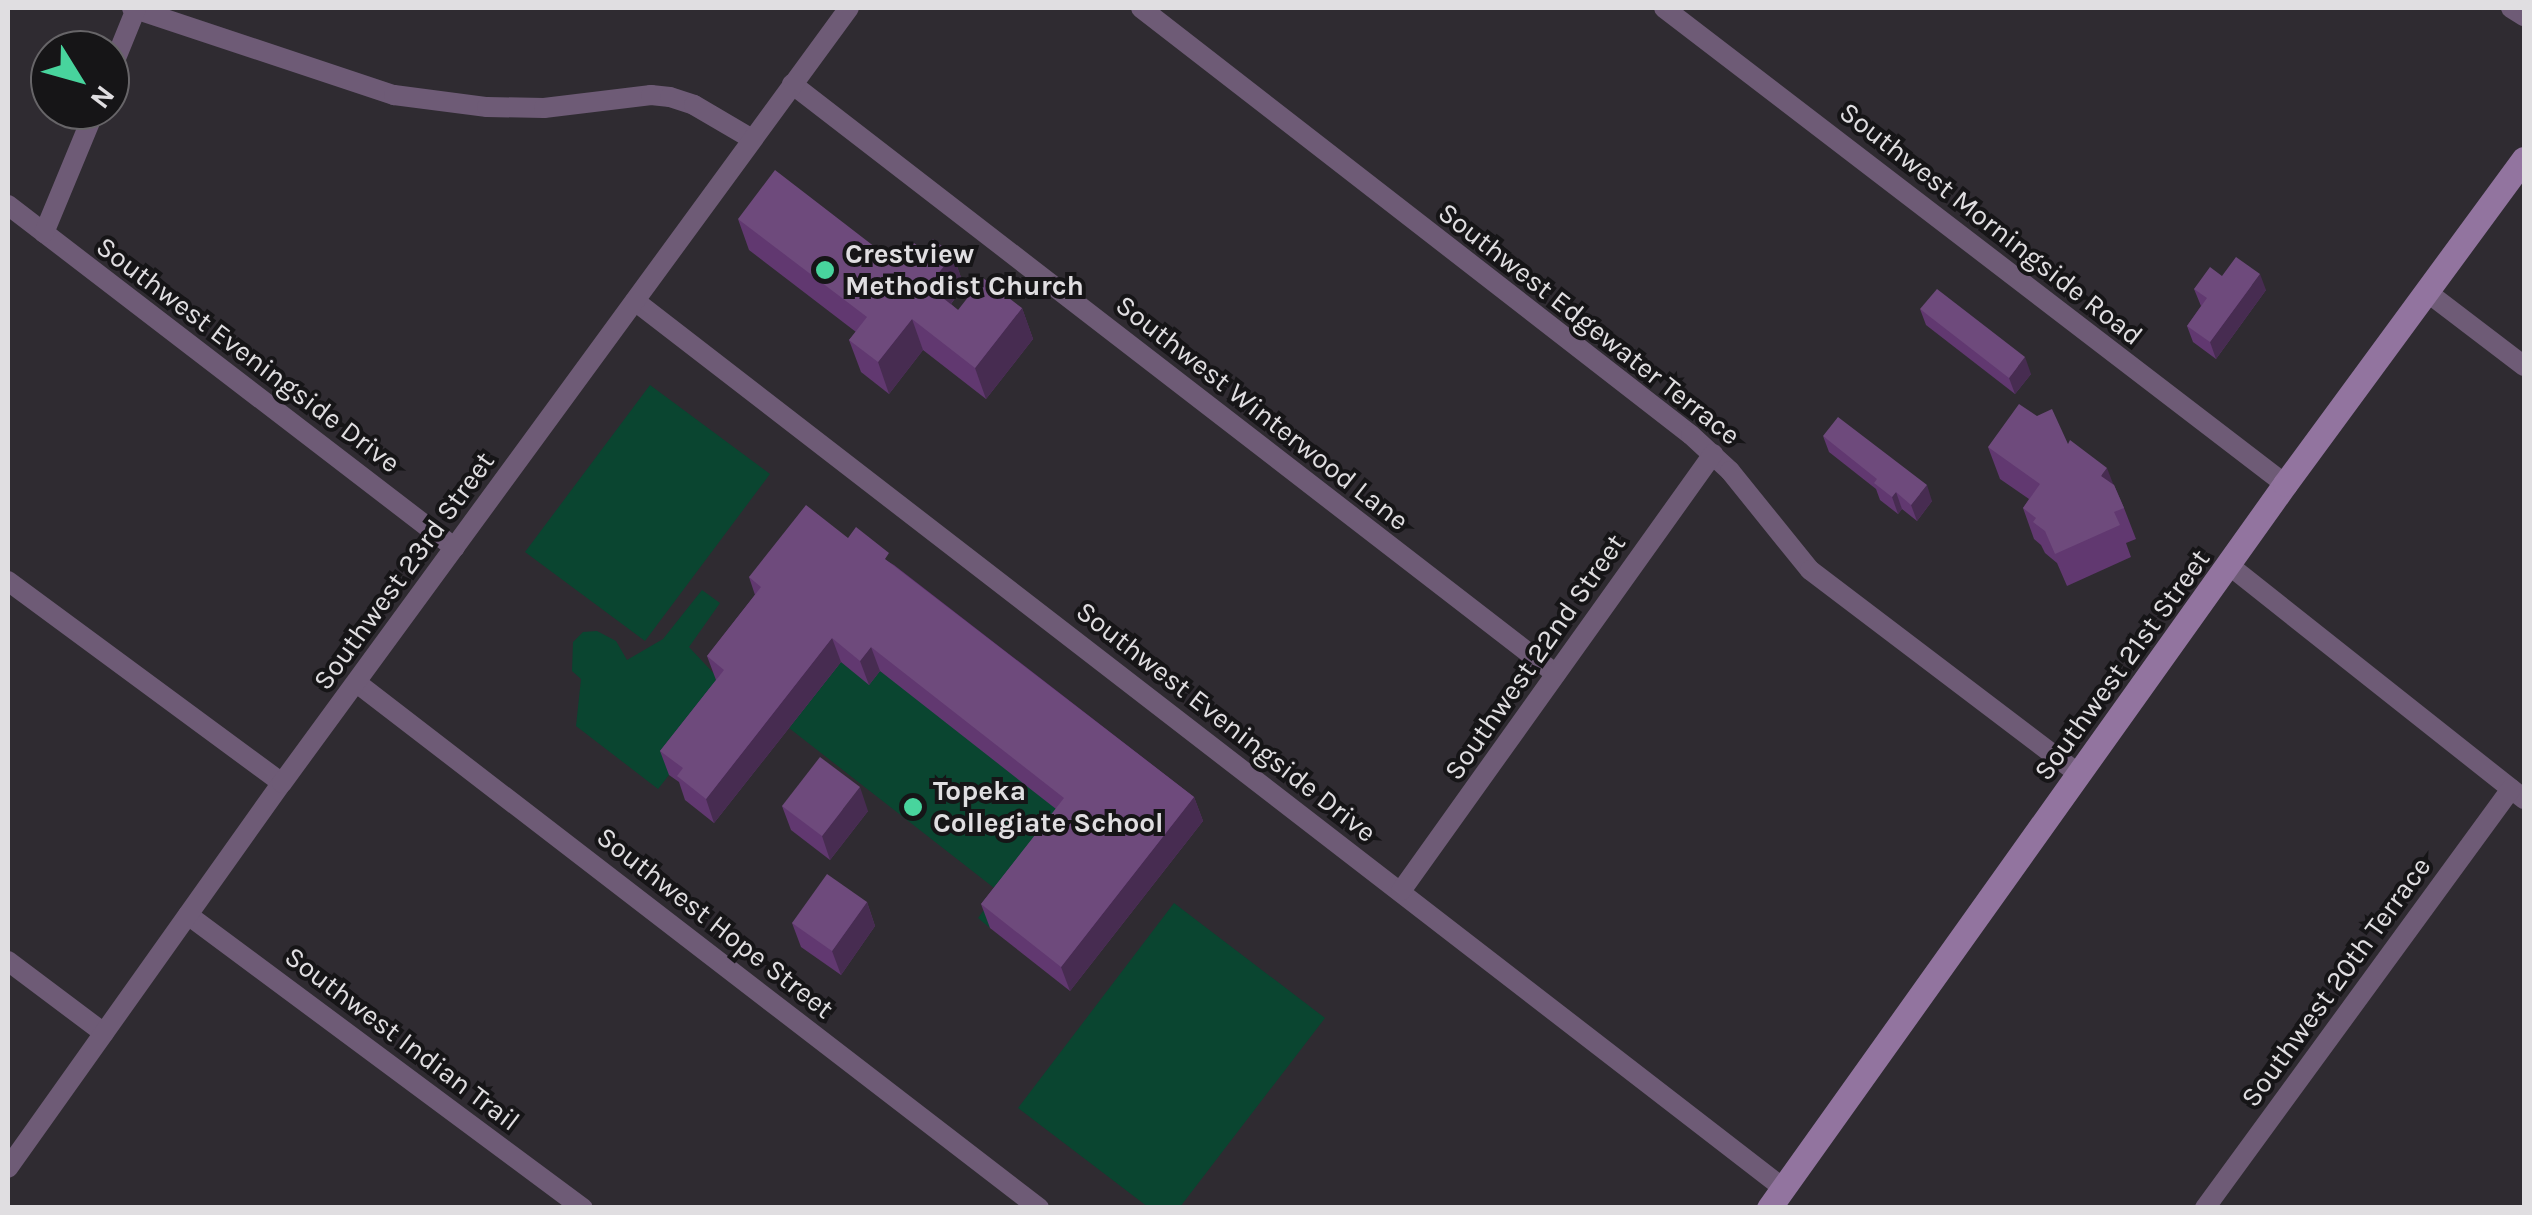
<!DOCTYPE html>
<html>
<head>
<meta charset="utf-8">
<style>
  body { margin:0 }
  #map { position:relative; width:2532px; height:1215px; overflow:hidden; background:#2f2b31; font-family:Karla,sans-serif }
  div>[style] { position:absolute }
  .green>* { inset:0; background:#0a4530 }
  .minor>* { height:20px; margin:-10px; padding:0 10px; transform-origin:10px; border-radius:10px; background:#6e5b76 }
  .secondary>* { height:25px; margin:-12.5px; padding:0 12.5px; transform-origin:12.5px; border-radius:12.5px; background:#92749f }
  .wall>* { inset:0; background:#613870 }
  .shaded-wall>* { inset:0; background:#472c51 }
  .building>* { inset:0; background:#6e4a7c }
  .dots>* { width:28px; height:28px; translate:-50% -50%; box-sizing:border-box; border:5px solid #161517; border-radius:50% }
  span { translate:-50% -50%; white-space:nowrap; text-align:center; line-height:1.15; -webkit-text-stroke:8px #161517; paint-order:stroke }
  .street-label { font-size:28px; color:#e0dee1 }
  .poi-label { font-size:28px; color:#e0dee1; font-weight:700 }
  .left { translate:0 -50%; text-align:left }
  .frame { position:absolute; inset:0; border:10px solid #e0dee1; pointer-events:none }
  .north { position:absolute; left:30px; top:30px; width:100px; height:100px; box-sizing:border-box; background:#161517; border:2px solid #676568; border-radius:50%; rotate:127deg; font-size:28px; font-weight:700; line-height:40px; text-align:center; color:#e0dee1 }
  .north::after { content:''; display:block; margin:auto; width:35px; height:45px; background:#48d49d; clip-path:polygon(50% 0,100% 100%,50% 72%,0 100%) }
</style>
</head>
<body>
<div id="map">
  <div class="green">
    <div style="clip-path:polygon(650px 385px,770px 474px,645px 641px,525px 552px)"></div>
    <div style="clip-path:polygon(702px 590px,720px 603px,689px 647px,733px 694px,658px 789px,576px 726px,581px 679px,572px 671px,573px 642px,583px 632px,597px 631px,616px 641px,627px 660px,663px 639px)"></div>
    <div style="clip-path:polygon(841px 662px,869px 684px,880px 671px,1085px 806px,990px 928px,978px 918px,998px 891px,789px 728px)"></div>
    <div style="clip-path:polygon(1174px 903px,1325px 1018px,1180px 1207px,1148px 1207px,1018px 1108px)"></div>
  </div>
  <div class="minor">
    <div style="left:132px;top:8px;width:276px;rotate:18.4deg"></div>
    <div style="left:394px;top:95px;width:94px;rotate:7.4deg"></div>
    <div style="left:487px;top:107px;width:57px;rotate:1deg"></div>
    <div style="left:544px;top:108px;width:108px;rotate:-6.9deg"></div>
    <div style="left:651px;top:95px;width:19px;rotate:6deg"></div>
    <div style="left:670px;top:97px;width:25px;rotate:18deg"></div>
    <div style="left:694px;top:105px;width:67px;rotate:30.4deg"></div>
    <div style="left:1141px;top:8px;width:696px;rotate:37.82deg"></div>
    <div style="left:1691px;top:435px;width:53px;rotate:42.7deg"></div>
    <div style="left:1730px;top:471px;width:127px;rotate:51.1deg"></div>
    <div style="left:1810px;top:570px;width:339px;rotate:37.2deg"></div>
    <div style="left:1664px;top:8px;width:782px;rotate:37.47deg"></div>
    <div style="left:2511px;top:8px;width:15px;rotate:32deg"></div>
    <div style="left:110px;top:73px;width:69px;rotate:-67.9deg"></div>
    <div style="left:792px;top:84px;width:965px;rotate:37.68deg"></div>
    <div style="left:8px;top:205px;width:563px;rotate:37.5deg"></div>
    <div style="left:44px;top:233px;width:133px;rotate:-67.5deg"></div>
    <div style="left:2427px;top:292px;width:122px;rotate:37.3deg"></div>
    <div style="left:635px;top:301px;width:1451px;rotate:37.69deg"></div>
    <div style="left:2230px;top:566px;width:375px;rotate:38.4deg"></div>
    <div style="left:8px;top:581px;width:340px;rotate:36.4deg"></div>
    <div style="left:357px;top:683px;width:861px;rotate:37.59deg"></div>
    <div style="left:1401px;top:891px;width:537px;rotate:-54.47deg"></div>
    <div style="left:188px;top:915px;width:492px;rotate:36.6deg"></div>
    <div style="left:8px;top:961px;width:120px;rotate:36.9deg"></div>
    <div style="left:8px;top:1168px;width:473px;rotate:-54.6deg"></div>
    <div style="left:282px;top:783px;width:960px;rotate:-53.81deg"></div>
    <div style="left:2205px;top:1208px;width:519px;rotate:-53.86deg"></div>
  </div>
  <div class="secondary">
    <div style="left:1769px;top:1208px;width:889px;rotate:-54.52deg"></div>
    <div style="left:2285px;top:484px;width:403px;rotate:-53.7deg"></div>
  </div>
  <div class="wall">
    <div style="clip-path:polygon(738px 219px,897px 264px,924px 251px,953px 255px,964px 286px,951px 304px,958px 310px,1022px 308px,1033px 339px,986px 399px,923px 350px,889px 394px,861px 372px,849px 340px,856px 332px,749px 250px)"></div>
    <div style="clip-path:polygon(2222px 276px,2266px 290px,2216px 359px,2193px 342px,2187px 326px,2201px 306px,2194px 289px)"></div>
    <div style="clip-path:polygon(1920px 309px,2031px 374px,2015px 394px,1926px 325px)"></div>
    <div style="clip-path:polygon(1823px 436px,1932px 501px,1917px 521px,1902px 509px,1898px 514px,1880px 500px,1876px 489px,1829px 452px)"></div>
    <div style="clip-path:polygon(2068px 444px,2114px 485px,2124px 508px,2136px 539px,2126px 543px,2131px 557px,2067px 586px,2057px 563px,2045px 553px,2041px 545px,2034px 539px,2023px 508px,2029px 499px,2000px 479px,1988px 447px)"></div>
    <div style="clip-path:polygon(848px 538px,894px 565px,1194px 797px,1203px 821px,1070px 991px,990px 928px,981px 904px,1056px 809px,880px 671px,869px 685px,841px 662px,714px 823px,685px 800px,679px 782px,669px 775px,660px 751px,716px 680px,707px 656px,755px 595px,749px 577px)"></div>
    <div style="clip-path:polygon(782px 806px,868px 811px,830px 860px,791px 830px)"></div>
    <div style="clip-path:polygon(867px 902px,875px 926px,841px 975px,801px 947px,792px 923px)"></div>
  </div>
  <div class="shaded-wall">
    <div style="clip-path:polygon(953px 255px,964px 286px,940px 318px,928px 286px)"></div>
    <div style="clip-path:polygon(2260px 274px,2266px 290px,2216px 359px,2210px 342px)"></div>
    <div style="clip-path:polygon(1022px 308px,1033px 339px,986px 399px,975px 368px)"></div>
    <div style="clip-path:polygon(912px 319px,923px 350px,889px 394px,878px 362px)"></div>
    <div style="clip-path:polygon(2025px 357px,2031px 374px,2015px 394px,2009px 378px)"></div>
    <div style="clip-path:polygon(2107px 468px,2119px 499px,2101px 476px)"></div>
    <div style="clip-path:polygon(1927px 485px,1932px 501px,1917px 521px,1911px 505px)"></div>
    <div style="clip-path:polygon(1896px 492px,1902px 509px,1898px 514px,1892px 497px)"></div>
    <div style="clip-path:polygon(832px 638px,841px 662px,714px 823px,706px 799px)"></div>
    <div style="clip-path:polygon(871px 647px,880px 671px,869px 685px,860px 661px)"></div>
    <div style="clip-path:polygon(860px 787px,868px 811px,830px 860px,822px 836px)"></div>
    <div style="clip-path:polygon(1194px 797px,1203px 821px,1070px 991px,1061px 967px)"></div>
    <div style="clip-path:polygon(867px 902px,875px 926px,841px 975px,832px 951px)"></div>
  </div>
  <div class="building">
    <div style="clip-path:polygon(775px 170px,897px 264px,914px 243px,924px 251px,933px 239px,953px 255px,928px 286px,958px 310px,983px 278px,1022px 308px,975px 368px,912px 319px,878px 362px,849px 340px,867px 317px,738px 219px)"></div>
    <div style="clip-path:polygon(2236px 257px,2260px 274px,2210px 342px,2187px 326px,2207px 298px,2194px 289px,2210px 267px,2222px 276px)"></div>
    <div style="clip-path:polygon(1937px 289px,2025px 357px,2009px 378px,1920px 309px)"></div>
    <div style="clip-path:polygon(2019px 404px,2037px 416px,2052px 409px,2068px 444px,2070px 440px,2107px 468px,2101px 476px,2114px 485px,2124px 508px,2114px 512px,2120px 525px,2055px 554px,2045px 531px,2033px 522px,2036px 518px,2023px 508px,2040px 484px,1988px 447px)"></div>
    <div style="clip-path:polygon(1838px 417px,1927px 485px,1911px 505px,1896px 492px,1892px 497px,1874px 483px,1877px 479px,1823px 436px)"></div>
    <div style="clip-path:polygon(806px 505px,848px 538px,856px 527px,889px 553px,885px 559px,1194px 797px,1061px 967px,981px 904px,1064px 798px,871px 647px,860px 661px,832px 638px,706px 799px,677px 776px,683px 768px,660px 751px,724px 670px,707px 656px,761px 587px,749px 577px)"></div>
    <div style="clip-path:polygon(820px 757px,860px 787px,822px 836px,782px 806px)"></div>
    <div style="clip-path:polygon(827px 874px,867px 902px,832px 951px,792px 923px)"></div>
  </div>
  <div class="dots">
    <div style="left:825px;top:270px;background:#48d49d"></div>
    <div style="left:913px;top:807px;background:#48d49d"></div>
  </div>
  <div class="street-label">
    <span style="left:1991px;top:224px;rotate:38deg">Southwest Morningside Road</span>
    <span style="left:1589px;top:324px;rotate:38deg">Southwest Edgewater Terrace</span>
    <span style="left:248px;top:355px;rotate:37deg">Southwest Eveningside Drive</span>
    <span style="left:1262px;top:413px;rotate:38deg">Southwest Winterwood Lane</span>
    <span style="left:404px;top:571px;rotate:-54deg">Southwest 23rd Street</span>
    <span style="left:1535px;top:657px;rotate:-55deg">Southwest 22nd Street</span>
    <span style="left:2122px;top:665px;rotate:-54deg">Southwest 21st Street</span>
    <span style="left:1226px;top:722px;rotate:38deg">Southwest Eveningside Drive</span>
    <span style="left:715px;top:923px;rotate:38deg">Southwest Hope Street</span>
    <span style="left:2336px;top:982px;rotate:-54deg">Southwest 20th Terrace</span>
    <span style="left:402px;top:1039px;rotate:37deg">Southwest Indian Trail</span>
  </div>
  <div class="poi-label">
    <span class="left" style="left:845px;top:270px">Crestview<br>Methodist Church</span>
    <span class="left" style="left:933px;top:807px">Topeka<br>Collegiate School</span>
  </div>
  <div class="frame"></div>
  <div class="north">N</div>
</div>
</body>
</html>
